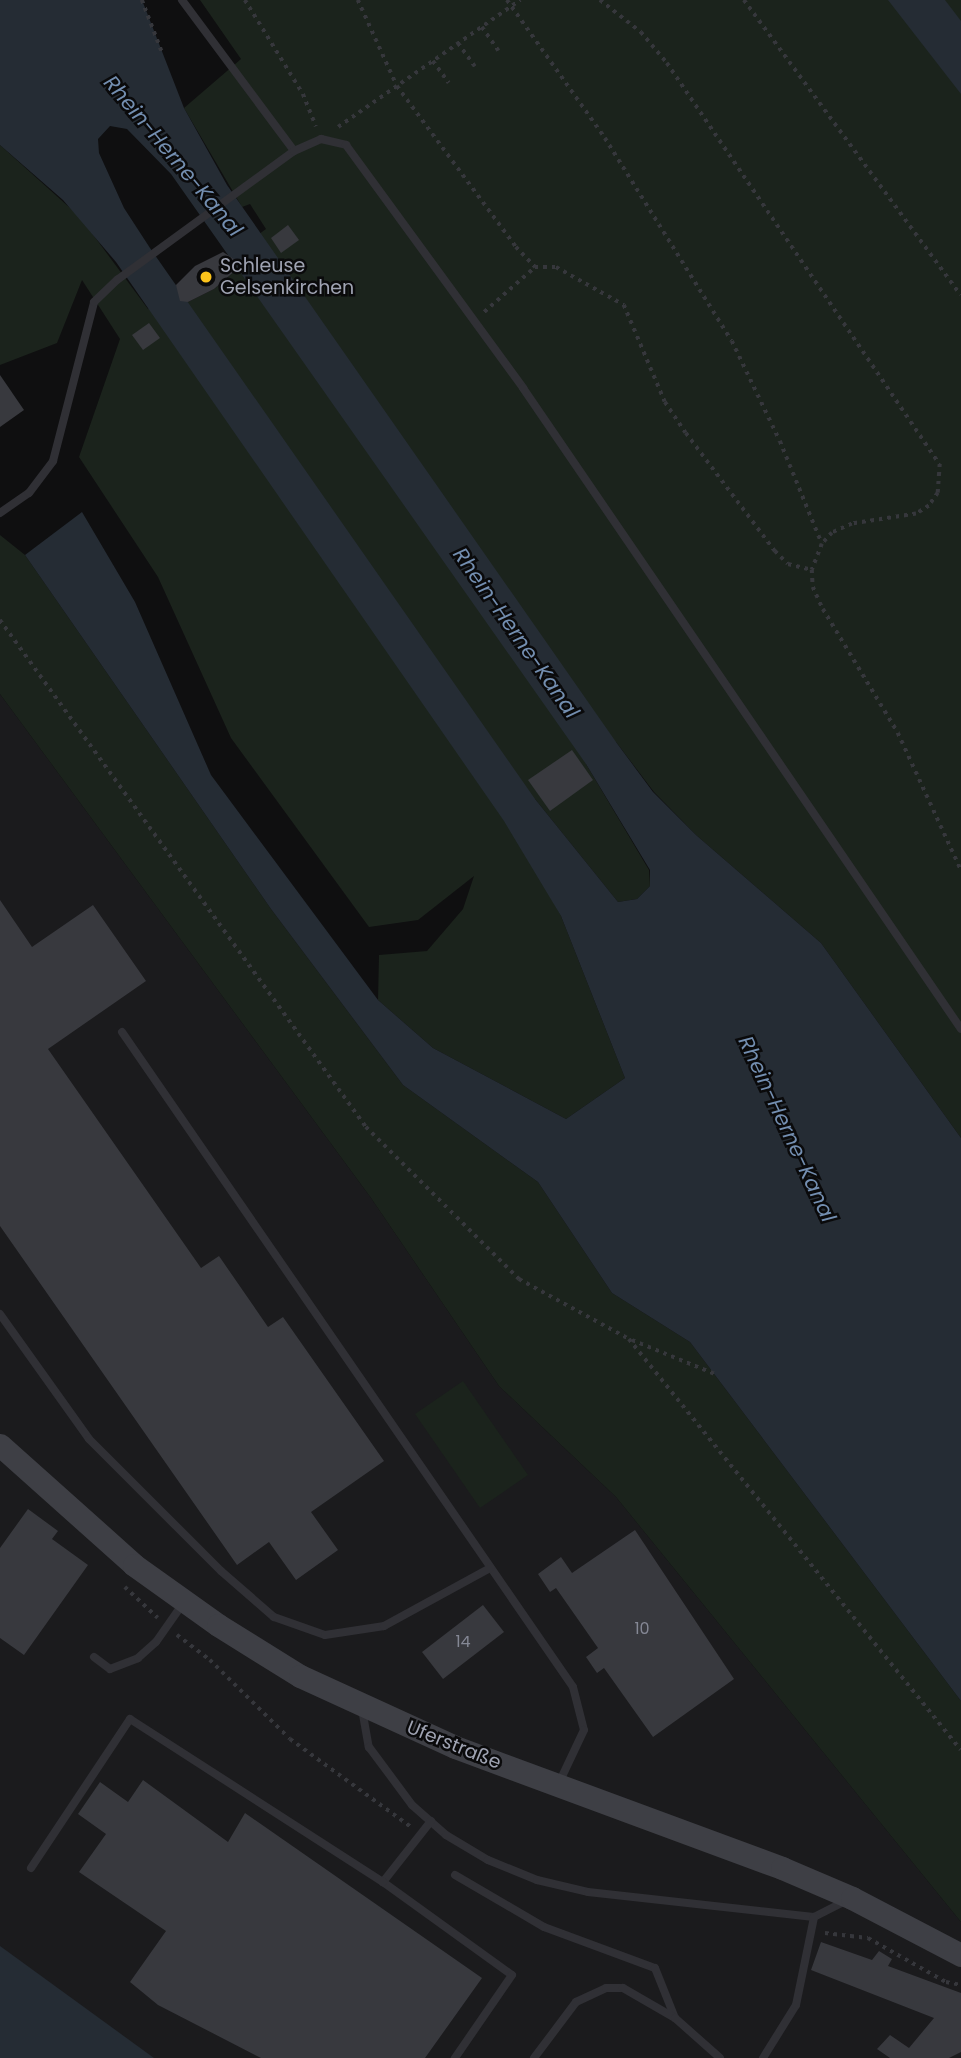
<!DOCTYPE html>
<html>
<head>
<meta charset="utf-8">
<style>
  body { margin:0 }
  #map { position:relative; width:961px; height:2058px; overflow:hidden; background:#0f0f10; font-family:Poppins,sans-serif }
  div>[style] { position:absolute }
  .built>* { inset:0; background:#1b1b1d }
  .green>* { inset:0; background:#1b231c }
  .water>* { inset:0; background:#252c34 }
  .building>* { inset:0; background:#38393e }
  .path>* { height:3.5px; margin-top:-1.75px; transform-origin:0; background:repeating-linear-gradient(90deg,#36373c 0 3.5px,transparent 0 8.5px) }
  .lane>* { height:8px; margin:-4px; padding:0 4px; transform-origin:4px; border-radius:4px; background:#303035 }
  .secondary>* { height:23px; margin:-11.5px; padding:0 11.5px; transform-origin:11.5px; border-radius:11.5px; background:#3e3f45 }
  .dots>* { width:19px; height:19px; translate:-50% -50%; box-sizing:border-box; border:4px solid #0a0a0b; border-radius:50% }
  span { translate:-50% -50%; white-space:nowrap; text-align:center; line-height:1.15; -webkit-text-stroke:5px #0a0a0b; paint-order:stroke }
  .number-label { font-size:16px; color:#858895 }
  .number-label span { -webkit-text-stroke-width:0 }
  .poi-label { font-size:19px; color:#9fa3b2 }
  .left { translate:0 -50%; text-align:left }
  .street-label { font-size:19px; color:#9fa3b2 }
  .water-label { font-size:21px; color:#738eb0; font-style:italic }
</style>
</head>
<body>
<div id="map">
  <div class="built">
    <div style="clip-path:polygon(0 694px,371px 1198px,499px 1386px,616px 1497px,961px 1922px,961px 2058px,0 2058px)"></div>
  </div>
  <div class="green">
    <div style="clip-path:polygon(200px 0,961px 0,961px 1138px,821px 943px,696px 835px,654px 792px,616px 742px,586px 764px,649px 870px,650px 886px,637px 899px,618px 902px,535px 799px,536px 870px,561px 916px,625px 1078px,566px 1119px,433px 1048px,378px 1000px,379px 955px,427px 951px,463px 909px,474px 876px,418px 920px,369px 927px,231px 738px,158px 577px,79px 457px,120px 339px,82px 280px,57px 343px,0 365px,0 145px,80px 217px,148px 309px,175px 294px,188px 302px,214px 289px,236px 270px,232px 254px,266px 229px,250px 204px,242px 207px,184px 108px,241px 59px)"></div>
    <div style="clip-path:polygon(0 535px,25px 555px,271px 909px,403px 1085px,538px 1182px,612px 1293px,690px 1342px,961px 1701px,961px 1922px,616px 1497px,499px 1386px,371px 1198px,0 694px)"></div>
    <div style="clip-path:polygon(463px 1381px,528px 1475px,480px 1508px,415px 1414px)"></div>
  </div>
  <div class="water">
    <div style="clip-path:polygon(evenodd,0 0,142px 0,184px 108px,227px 185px,616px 742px,653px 792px,696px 835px,821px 943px,961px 1138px,961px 1701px,690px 1342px,612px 1293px,538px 1182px,403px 1085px,271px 909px,25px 555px,82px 512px,135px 602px,211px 775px,378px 1000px,433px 1048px,566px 1119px,625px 1078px,561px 916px,504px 821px,116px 262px,63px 200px,0 145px,0 0,110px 126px,127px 129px,171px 174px,586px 764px,650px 870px,650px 886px,637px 899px,618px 902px,535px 799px,150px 248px,124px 208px,99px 153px,98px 139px,110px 126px)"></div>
    <div style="clip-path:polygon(888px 0,945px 0,961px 21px,961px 94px)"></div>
    <div style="clip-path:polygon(0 1946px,154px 2058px,0 2058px)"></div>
  </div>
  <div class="building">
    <div style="clip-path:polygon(288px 225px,299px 240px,281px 253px,271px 238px)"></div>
    <div style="clip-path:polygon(223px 252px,237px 261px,236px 270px,214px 289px,188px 302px,180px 301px,176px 285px,195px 266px)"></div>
    <div style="clip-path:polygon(149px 323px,160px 338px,143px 350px,132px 335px)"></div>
    <div style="clip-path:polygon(0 375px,24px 410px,0 427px)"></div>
    <div style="clip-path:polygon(572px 750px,593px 780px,550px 811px,528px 780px)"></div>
    <div style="clip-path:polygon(0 900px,32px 947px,93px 905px,146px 981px,48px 1049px,201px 1268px,219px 1256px,268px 1327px,283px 1317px,384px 1461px,311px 1512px,338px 1550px,296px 1580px,269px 1542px,237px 1565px,0 1226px)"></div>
    <div style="clip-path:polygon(28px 1509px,58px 1531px,52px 1539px,88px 1565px,24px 1655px,0 1638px,0 1548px)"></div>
    <div style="clip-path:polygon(635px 1530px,734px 1679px,653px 1737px,604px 1668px,597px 1673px,586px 1657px,598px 1648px,556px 1588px,550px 1592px,538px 1574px,561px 1557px,572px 1573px)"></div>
    <div style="clip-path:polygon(483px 1605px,504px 1632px,443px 1679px,422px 1652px)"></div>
    <div style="clip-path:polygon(143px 1780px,228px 1842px,245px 1813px,482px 1978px,425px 2058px,261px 2058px,158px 2005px,130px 1982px,166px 1931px,79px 1872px,106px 1834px,78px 1814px,100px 1782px,128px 1802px)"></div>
    <div style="clip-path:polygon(821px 1942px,872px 1960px,879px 1951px,892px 1959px,888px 1966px,961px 1993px,961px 2052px,949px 2058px,890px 2058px,877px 2049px,890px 2035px,909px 2048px,934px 2018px,811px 1970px)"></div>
  </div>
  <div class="path">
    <div style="left:142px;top:0;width:56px;rotate:69deg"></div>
    <div style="left:245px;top:0;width:110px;rotate:58.3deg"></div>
    <div style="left:303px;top:94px;width:35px;rotate:68deg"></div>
    <div style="left:358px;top:0;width:94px;rotate:65.6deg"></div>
    <div style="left:397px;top:86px;width:200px;rotate:53.5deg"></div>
    <div style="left:516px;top:247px;width:28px;rotate:46deg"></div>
    <div style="left:535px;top:267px;width:21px"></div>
    <div style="left:556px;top:267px;width:78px;rotate:29.2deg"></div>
    <div style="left:624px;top:305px;width:105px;rotate:67.1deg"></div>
    <div style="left:665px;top:402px;width:37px;rotate:56deg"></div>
    <div style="left:686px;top:433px;width:148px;rotate:53deg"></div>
    <div style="left:775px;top:551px;width:18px;rotate:45deg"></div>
    <div style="left:788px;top:564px;width:25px;rotate:14deg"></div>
    <div style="left:812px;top:570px;width:17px;rotate:87deg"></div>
    <div style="left:813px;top:587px;width:24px;rotate:66deg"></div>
    <div style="left:823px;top:609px;width:145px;rotate:58.8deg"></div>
    <div style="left:898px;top:733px;width:151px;rotate:65.3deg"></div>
    <div style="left:507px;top:0;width:169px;rotate:54.6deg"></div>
    <div style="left:605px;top:138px;width:239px;rotate:58deg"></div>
    <div style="left:732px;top:341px;width:111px;rotate:64.4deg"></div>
    <div style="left:780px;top:441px;width:111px;rotate:67.8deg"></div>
    <div style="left:822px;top:544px;width:28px;rotate:111deg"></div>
    <div style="left:600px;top:0;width:52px;rotate:38deg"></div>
    <div style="left:641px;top:32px;width:40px;rotate:50deg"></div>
    <div style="left:667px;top:63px;width:485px;rotate:55.8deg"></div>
    <div style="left:940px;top:464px;width:29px;rotate:94deg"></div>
    <div style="left:938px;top:493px;width:16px;rotate:125deg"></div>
    <div style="left:929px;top:506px;width:15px;rotate:148deg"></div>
    <div style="left:916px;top:514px;width:65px;rotate:171.1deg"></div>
    <div style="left:852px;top:524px;width:22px;rotate:156deg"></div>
    <div style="left:832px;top:533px;width:15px;rotate:132deg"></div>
    <div style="left:744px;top:0;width:366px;rotate:53.7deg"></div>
    <div style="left:482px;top:27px;width:29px;rotate:55deg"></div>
    <div style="left:458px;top:43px;width:29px;rotate:54deg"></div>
    <div style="left:433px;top:61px;width:27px;rotate:54deg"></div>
    <div style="left:338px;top:127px;width:222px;rotate:-34.9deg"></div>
    <div style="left:484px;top:312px;width:68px;rotate:-41.4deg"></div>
    <div style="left:0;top:620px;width:625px;rotate:54.17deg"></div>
    <div style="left:366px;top:1127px;width:216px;rotate:44.8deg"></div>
    <div style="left:519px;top:1279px;width:125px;rotate:28.6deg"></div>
    <div style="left:629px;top:1339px;width:528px;rotate:51.07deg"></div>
    <div style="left:632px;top:1340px;width:90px;rotate:22.3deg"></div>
    <div style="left:125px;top:1587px;width:45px;rotate:43.2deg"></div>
    <div style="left:177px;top:1635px;width:41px;rotate:37.1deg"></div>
    <div style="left:210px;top:1660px;width:112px;rotate:44.6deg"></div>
    <div style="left:290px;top:1739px;width:150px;rotate:36deg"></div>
    <div style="left:825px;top:1933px;width:43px;rotate:6.6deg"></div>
    <div style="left:868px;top:1938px;width:90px;rotate:29.4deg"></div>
    <div style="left:946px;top:1982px;width:15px;rotate:11deg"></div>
  </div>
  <div class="lane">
    <div style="left:182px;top:0;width:188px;rotate:53.4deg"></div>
    <div style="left:0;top:513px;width:35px;rotate:-35deg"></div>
    <div style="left:29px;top:493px;width:40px;rotate:-53deg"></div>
    <div style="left:53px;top:461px;width:164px;rotate:-75.5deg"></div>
    <div style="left:94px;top:302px;width:32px;rotate:-44deg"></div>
    <div style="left:117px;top:280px;width:219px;rotate:-36.1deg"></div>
    <div style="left:294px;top:151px;width:30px;rotate:-24deg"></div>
    <div style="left:321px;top:139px;width:26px;rotate:13deg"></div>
    <div style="left:346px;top:145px;width:301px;rotate:53.9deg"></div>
    <div style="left:523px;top:388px;width:776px;rotate:55.65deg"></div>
    <div style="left:122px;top:1032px;width:795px;rotate:55.45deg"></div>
    <div style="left:573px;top:1687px;width:44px;rotate:75.7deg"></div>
    <div style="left:584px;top:1730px;width:59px;rotate:115.3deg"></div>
    <div style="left:0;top:1314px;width:153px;rotate:54.5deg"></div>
    <div style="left:89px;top:1439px;width:187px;rotate:45deg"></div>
    <div style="left:221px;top:1571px;width:70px;rotate:41deg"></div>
    <div style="left:274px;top:1617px;width:54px;rotate:19.4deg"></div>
    <div style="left:325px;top:1635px;width:60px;rotate:-8.7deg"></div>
    <div style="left:384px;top:1626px;width:121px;rotate:-28.7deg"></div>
    <div style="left:94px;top:1657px;width:20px;rotate:37deg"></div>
    <div style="left:110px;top:1669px;width:30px;rotate:-21deg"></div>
    <div style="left:138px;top:1658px;width:24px;rotate:-42deg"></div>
    <div style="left:156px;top:1642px;width:49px;rotate:-55deg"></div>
    <div style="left:362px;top:1709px;width:39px;rotate:80deg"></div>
    <div style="left:369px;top:1747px;width:72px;rotate:53.4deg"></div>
    <div style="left:412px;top:1805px;width:45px;rotate:41.4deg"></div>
    <div style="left:446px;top:1835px;width:49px;rotate:30.8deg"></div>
    <div style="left:488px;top:1860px;width:53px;rotate:22.2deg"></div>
    <div style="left:537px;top:1880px;width:52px;rotate:13.2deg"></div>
    <div style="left:588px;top:1892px;width:227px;rotate:6.3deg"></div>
    <div style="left:814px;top:1917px;width:37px;rotate:-27deg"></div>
    <div style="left:431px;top:1821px;width:78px;rotate:128.2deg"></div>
    <div style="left:383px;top:1882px;width:159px;rotate:35.8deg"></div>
    <div style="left:512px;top:1975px;width:101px;rotate:124.5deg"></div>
    <div style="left:31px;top:1868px;width:179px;rotate:-56.4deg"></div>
    <div style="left:130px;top:1719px;width:301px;rotate:32.8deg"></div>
    <div style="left:455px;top:1875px;width:103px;rotate:30.3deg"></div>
    <div style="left:544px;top:1927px;width:118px;rotate:20.3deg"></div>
    <div style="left:655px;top:1968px;width:54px;rotate:68.2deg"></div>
    <div style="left:534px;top:2058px;width:70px;rotate:-53.1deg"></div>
    <div style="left:576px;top:2002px;width:33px;rotate:-25deg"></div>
    <div style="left:606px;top:1988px;width:17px"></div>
    <div style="left:623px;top:1988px;width:60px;rotate:30deg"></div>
    <div style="left:675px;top:2018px;width:60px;rotate:41.6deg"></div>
    <div style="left:763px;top:2058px;width:62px;rotate:-58.1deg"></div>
    <div style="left:796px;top:2005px;width:90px;rotate:-78.4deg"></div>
  </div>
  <div class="secondary">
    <div style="left:0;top:1445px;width:180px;rotate:41.8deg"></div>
    <div style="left:134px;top:1565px;width:103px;rotate:35.5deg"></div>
    <div style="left:218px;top:1625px;width:97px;rotate:31.9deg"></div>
    <div style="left:300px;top:1676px;width:170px;rotate:24.6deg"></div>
    <div style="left:455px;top:1747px;width:349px;rotate:20.3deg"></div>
    <div style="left:782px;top:1868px;width:76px;rotate:23.2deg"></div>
    <div style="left:852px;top:1898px;width:123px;rotate:27.6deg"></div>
  </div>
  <div class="dots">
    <div style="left:206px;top:277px;background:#fcc31b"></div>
  </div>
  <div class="number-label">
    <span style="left:642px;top:1629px">10</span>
    <span style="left:463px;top:1642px">14</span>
  </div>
  <div class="poi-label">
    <span class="left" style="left:220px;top:277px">Schleuse<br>Gelsenkirchen</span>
  </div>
  <div class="street-label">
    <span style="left:454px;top:1745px;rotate:22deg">Uferstraße</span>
  </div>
  <div class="water-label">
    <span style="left:173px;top:156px;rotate:50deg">Rhein-Herne-Kanal</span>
    <span style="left:516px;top:633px;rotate:55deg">Rhein-Herne-Kanal</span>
    <span style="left:787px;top:1129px;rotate:65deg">Rhein-Herne-Kanal</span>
  </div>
</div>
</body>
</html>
